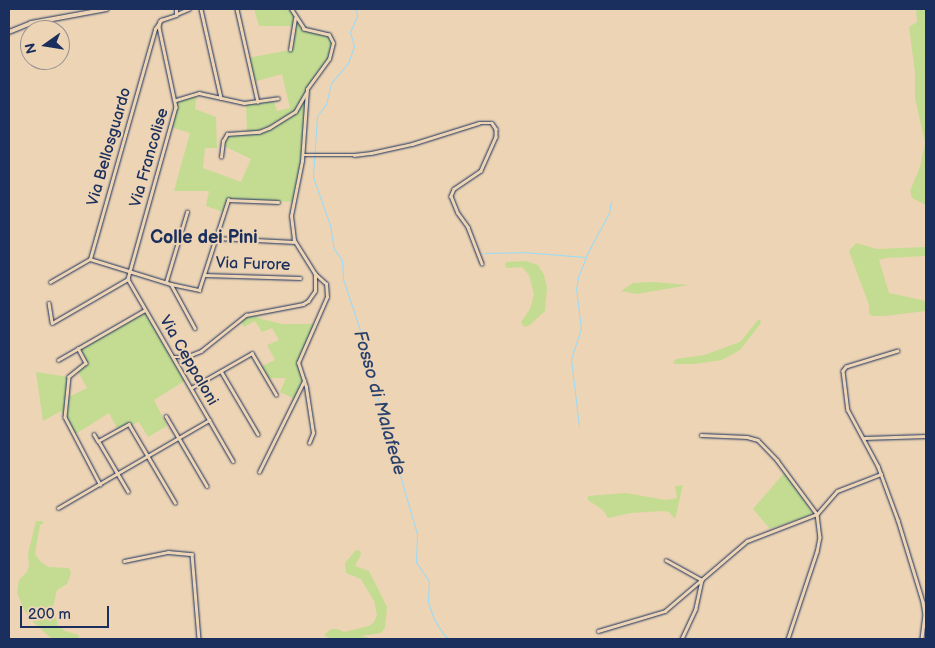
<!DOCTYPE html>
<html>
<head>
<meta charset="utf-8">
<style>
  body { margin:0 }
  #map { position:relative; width:935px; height:648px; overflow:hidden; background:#ecd4b4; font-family:"Balsamiq Sans",sans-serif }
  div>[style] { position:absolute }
  .green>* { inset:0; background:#c4dc92 }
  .stream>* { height:1px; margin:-0.5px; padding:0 0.5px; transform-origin:0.5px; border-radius:0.5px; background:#98dbfa }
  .roads { filter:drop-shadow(0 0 1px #1b2f5e) drop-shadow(0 0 1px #1b2f5e) }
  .minor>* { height:2.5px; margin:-1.25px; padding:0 1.25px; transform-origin:1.25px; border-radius:1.25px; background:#ecd4b4 }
  .secondary>* { height:4px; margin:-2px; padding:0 2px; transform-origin:2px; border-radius:2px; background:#ecd4b4 }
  span { translate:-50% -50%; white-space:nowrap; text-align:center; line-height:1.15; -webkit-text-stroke:4px #ecd4b4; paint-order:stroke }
  .street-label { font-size:16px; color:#1b2f5e }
  .neighbourhood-label { font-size:18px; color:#1b2f5e; font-weight:700 }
  .water-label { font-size:18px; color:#28406e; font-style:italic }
  .frame { position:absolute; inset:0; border:10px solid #1b2f5e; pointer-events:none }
  .north { position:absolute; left:20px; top:20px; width:50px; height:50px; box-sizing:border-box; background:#ecd4b4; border:1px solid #989292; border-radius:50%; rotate:257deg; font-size:14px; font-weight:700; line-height:20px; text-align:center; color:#1b2f5e }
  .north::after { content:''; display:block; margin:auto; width:18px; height:22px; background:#1b2f5e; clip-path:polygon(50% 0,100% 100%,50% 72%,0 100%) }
  .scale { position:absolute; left:20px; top:606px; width:89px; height:22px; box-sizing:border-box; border:2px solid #1b2f5e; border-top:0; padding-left:6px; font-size:15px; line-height:18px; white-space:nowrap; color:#1b2f5e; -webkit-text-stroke:4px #ecd4b4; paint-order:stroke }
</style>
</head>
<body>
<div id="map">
  <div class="green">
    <div style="clip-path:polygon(254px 9px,292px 9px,303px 31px,327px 35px,333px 41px,333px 48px,331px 55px,307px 89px,303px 155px,293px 202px,232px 199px,228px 200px,223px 212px,206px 206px,209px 191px,174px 191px,190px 133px,171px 127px,176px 107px,176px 100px,197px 93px,195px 109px,216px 117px,217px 148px,205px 148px,203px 168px,241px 182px,251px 159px,222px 145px,226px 135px,247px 132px,246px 103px,273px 99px,277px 111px,290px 108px,282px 74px,253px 82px,248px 58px,290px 50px,293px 26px,259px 26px)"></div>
    <div style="clip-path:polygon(916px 9px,926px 9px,926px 205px,912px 198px,910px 191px,920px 167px,925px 143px,915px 98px,915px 72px,909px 27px,917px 22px)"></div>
    <div style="clip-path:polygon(856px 243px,877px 249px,926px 247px,926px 256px,885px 258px,879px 260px,889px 293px,926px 301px,926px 311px,884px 316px,872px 316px,869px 313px,869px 305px,849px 251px)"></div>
    <div style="clip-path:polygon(526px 261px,538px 265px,544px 275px,547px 288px,545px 311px,530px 325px,524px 327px,521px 322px,530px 309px,534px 294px,529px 275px,522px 267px,506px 268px,505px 265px,506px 262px)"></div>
    <div style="clip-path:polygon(653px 282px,654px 282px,689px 285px,637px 294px,621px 291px,633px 283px)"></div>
    <div style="clip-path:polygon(145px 310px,186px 380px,154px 400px,167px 426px,148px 437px,139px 422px,118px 430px,109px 413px,74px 435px,61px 411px,43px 421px,36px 372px,69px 377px,67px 398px,87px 388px,77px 370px,85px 364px,78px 348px)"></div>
    <div style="clip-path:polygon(255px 312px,258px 318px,282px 324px,316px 324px,298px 363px,304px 381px,295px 399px,280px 392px,286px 378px,266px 378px,260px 367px,275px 360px,267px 345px,279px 340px,272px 328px,262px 332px,255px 321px,244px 327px,239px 319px)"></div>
    <div style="clip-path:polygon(758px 320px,760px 320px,761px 323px,740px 350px,722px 360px,695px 364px,675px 364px,673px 362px,676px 359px,704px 355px,740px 342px)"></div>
    <div style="clip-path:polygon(785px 472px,813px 514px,770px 529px,753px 509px)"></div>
    <div style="clip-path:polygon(683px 485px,675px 519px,669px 512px,663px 511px,631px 513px,608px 518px,603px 510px,588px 500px,588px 496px,626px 493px,666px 500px,677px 498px,675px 486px)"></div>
    <div style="clip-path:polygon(36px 521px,42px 521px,44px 523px,40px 525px,35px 554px,40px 561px,48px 567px,69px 568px,71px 573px,67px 584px,57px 590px,53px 607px,58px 626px,65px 631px,79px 635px,78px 639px,52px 639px,31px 620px,23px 608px,17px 592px,19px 580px,27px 572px,29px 566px,28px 554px)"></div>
    <div style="clip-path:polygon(356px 550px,360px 551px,361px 554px,355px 566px,369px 571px,387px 607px,385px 628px,381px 633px,361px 636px,374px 639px,330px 639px,324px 635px,331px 629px,338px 629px,344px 632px,369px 626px,374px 622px,377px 615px,374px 601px,361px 579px,346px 573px,345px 563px)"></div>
  </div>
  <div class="stream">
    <div style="left:356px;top:9px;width:7px;rotate:82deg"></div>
    <div style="left:357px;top:16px;width:17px;rotate:114deg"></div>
    <div style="left:350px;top:32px;width:15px;rotate:74deg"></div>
    <div style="left:354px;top:46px;width:18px;rotate:109deg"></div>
    <div style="left:348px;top:63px;width:26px;rotate:130deg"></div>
    <div style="left:331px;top:83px;width:22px;rotate:103deg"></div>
    <div style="left:326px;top:104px;width:15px;rotate:127deg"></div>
    <div style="left:317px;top:116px;width:61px;rotate:93.8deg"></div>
    <div style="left:313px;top:177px;width:51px;rotate:70.5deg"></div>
    <div style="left:330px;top:225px;width:24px;rotate:81deg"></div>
    <div style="left:334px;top:249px;width:14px;rotate:54deg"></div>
    <div style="left:342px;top:260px;width:19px;rotate:87deg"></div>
    <div style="left:343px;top:279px;width:70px;rotate:71.6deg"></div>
    <div style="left:365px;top:345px;width:60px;rotate:76.4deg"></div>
    <div style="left:379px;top:403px;width:136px;rotate:73.8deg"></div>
    <div style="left:417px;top:534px;width:28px;rotate:92deg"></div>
    <div style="left:416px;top:562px;width:23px;rotate:56deg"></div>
    <div style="left:429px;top:581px;width:21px;rotate:93deg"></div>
    <div style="left:428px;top:602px;width:18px;rotate:71deg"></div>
    <div style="left:434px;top:619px;width:19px;rotate:58deg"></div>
    <div style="left:444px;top:635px;width:6px;rotate:39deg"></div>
    <div style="left:484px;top:253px;width:39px;rotate:-1deg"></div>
    <div style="left:523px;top:252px;width:62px;rotate:4.6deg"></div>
    <div style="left:579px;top:426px;width:67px;rotate:-96.8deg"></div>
    <div style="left:571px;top:359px;width:32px;rotate:-72deg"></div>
    <div style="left:581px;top:329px;width:39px;rotate:-97deg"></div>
    <div style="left:576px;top:290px;width:13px;rotate:-81deg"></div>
    <div style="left:578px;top:277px;width:29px;rotate:-68deg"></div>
    <div style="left:589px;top:250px;width:42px;rotate:-61.6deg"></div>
    <div style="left:609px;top:213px;width:12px;rotate:-81deg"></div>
  </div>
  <div class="roads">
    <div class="minor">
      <div style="left:201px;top:9px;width:91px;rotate:77.3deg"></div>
      <div style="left:237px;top:9px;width:95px;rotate:77.3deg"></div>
      <div style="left:177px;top:14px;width:13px;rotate:-23deg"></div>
      <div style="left:160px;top:21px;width:6px;rotate:99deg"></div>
      <div style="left:159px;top:27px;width:82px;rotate:78deg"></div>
      <div style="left:176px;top:107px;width:179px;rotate:105.6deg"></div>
      <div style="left:128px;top:279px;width:210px;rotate:60deg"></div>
      <div style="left:290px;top:50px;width:32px;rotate:-81deg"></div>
      <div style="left:176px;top:100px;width:24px;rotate:-17deg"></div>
      <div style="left:199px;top:93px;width:46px;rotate:12.5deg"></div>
      <div style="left:244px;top:103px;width:34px;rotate:-8deg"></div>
      <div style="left:304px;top:155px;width:50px"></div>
      <div style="left:354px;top:155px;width:17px;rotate:-7deg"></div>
      <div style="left:371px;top:153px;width:42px;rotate:-12.4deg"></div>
      <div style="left:412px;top:144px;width:70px;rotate:-17.4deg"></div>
      <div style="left:479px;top:123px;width:13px"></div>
      <div style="left:492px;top:123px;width:7px;rotate:56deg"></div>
      <div style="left:496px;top:129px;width:8px;rotate:90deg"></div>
      <div style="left:496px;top:137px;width:37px;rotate:114deg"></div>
      <div style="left:481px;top:171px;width:32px;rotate:146deg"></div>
      <div style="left:454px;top:189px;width:8px;rotate:113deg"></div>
      <div style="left:451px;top:196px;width:18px;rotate:68deg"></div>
      <div style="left:458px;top:213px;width:17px;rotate:54deg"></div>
      <div style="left:468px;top:227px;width:39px;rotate:69deg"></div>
      <div style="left:221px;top:157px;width:16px;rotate:-83deg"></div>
      <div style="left:223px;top:141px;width:8px;rotate:-60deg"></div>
      <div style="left:227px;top:134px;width:32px;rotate:-4deg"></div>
      <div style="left:259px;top:132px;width:11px;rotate:-22deg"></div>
      <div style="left:269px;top:128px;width:31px;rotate:-32deg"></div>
      <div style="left:295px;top:112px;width:22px;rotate:-60deg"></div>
      <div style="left:216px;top:238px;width:79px;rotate:2.9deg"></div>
      <div style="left:90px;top:259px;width:85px;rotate:17.2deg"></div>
      <div style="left:171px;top:284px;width:29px;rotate:12deg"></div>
      <div style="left:199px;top:290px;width:95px;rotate:-72.1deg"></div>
      <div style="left:228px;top:200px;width:50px;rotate:2.3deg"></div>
      <div style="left:205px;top:275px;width:95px;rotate:1.8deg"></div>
      <div style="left:50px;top:282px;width:46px;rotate:-29.9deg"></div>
      <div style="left:90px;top:259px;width:239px;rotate:-74.2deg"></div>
      <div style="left:155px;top:29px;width:11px;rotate:-56deg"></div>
      <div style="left:161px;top:20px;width:16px;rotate:-18deg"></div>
      <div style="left:176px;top:15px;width:6px;rotate:-90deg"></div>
      <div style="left:166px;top:282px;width:73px;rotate:-73.3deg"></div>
      <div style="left:171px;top:284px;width:50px;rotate:61.4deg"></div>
      <div style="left:49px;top:303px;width:20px;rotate:81deg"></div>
      <div style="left:52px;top:323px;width:88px;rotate:-30.1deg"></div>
      <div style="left:78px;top:348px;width:17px;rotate:62deg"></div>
      <div style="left:86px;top:363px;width:22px;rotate:141deg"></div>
      <div style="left:69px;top:377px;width:40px;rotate:95.7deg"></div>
      <div style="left:65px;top:417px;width:76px;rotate:62.4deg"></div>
      <div style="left:898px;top:351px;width:54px;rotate:162.9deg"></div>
      <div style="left:846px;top:367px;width:5px;rotate:127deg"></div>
      <div style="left:843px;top:371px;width:39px;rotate:83deg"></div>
      <div style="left:848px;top:410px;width:64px;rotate:61.8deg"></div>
      <div style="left:878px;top:466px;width:58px;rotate:69.7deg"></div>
      <div style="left:898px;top:520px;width:86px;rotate:73deg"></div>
      <div style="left:923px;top:602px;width:12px;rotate:81deg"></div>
      <div style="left:925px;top:614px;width:25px;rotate:97deg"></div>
      <div style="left:173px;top:357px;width:13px"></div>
      <div style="left:186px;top:357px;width:16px;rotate:-22deg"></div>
      <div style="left:201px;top:351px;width:58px;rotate:-38.7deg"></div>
      <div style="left:246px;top:315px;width:58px;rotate:-10.9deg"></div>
      <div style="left:303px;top:304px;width:6px;rotate:-31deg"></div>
      <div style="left:308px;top:301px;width:12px;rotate:-55deg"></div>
      <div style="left:315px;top:291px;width:17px;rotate:-90deg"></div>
      <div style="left:315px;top:274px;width:40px;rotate:-122deg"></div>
      <div style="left:294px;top:240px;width:24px;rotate:-97deg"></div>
      <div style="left:291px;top:216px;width:56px;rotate:-78.7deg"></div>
      <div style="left:302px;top:161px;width:72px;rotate:-86deg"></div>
      <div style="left:307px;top:89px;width:37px;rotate:-54deg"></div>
      <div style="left:329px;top:59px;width:16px;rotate:-76deg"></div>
      <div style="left:333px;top:43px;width:9px;rotate:-117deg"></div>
      <div style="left:329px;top:35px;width:26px;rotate:-167deg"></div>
      <div style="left:304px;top:29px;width:24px;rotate:-123deg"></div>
      <div style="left:58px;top:360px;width:100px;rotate:-29.9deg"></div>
      <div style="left:221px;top:371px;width:73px;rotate:59.6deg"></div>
      <div style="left:191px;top:388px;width:70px;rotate:-29.8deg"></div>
      <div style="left:252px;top:353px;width:48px;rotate:59.7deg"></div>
      <div style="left:166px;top:416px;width:81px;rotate:59.6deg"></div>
      <div style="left:94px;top:434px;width:8px;rotate:60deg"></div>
      <div style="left:701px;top:435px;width:46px;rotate:2.5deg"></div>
      <div style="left:747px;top:437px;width:11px;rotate:15deg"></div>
      <div style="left:758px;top:440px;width:28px;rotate:46deg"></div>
      <div style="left:777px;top:460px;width:67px;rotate:53.5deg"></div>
      <div style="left:817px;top:514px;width:23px;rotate:83deg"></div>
      <div style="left:820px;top:537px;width:15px;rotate:101deg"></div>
      <div style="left:817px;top:552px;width:92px;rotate:108.4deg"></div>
      <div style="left:864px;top:438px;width:62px;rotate:-1.8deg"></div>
      <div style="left:309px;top:443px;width:11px;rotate:-68deg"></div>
      <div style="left:313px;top:433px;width:47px;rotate:-98.7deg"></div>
      <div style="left:306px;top:387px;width:25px;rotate:-108deg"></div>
      <div style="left:298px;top:363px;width:72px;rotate:-66.3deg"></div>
      <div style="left:327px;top:297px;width:13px;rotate:-94deg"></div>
      <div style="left:326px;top:284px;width:15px;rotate:-138deg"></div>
      <div style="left:259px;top:472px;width:102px;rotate:-63.7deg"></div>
      <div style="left:128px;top:492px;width:59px;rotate:-120.5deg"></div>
      <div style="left:98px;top:441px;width:35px;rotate:-29deg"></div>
      <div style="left:129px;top:424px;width:91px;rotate:59.5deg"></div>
      <div style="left:58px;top:508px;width:175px;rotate:-30.2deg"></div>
      <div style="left:666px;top:560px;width:41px;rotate:29.1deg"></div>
      <div style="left:702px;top:580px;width:30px;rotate:102deg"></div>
      <div style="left:696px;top:609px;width:33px;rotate:115deg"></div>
      <div style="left:124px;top:561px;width:45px;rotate:-11.6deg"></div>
      <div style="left:168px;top:552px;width:24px;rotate:5deg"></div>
      <div style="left:192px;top:554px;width:85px;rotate:85.3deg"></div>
      <div style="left:598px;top:631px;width:70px;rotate:-16.6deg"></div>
      <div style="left:665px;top:611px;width:108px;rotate:-40.5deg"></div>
      <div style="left:747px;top:541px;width:75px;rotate:-21.1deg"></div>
      <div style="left:817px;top:514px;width:30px;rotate:-49deg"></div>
      <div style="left:837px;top:491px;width:47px;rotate:-21.1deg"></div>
    </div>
    <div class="secondary">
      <div style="left:9px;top:32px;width:24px;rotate:-22deg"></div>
      <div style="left:31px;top:23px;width:77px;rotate:-10.4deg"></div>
    </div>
  </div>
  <div class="street-label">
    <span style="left:110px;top:147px;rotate:-74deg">Via Bellosguardo</span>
    <span style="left:150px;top:158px;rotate:-74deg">Via Francolise</span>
    <span style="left:253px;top:265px;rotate:2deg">Via Furore</span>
    <span style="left:188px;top:361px;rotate:60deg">Via Ceppaloni</span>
  </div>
  <div class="neighbourhood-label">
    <span style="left:204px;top:238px">Colle dei Pini</span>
  </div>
  <div class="water-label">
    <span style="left:379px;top:403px;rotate:74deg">Fosso di Malafede</span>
  </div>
  <div class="frame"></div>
  <div class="north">N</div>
  <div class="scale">200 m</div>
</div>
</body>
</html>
